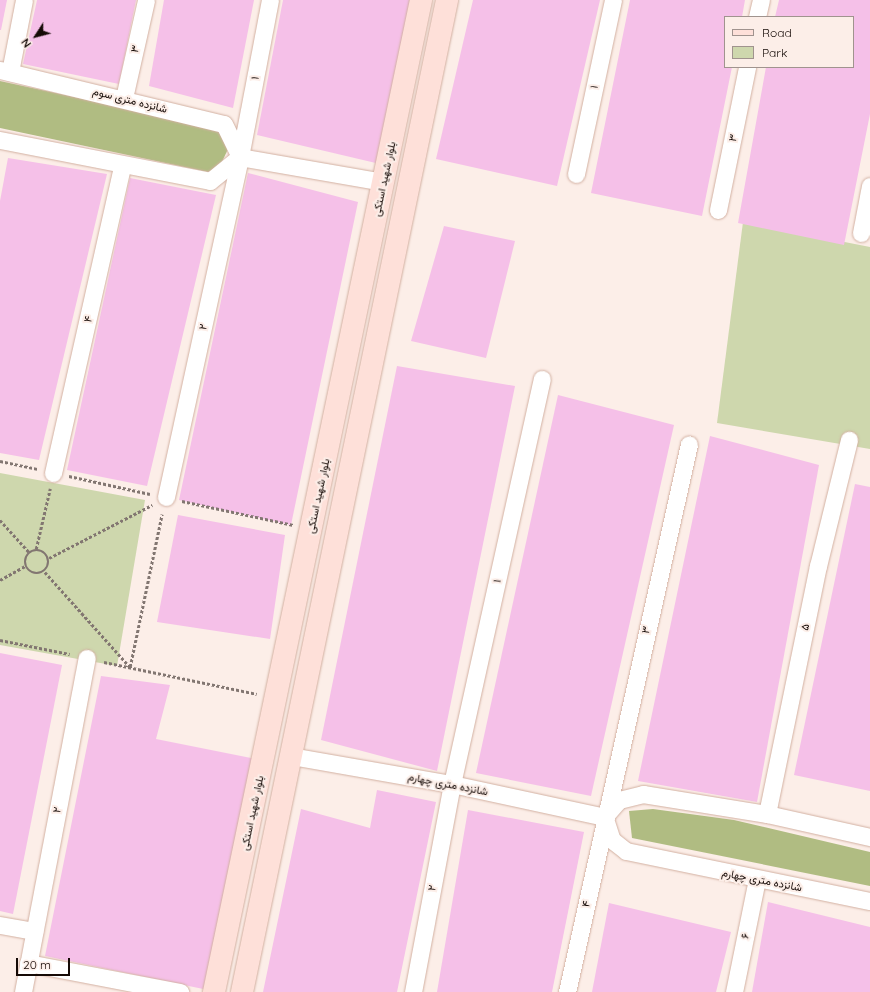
<!DOCTYPE html>
<html>
<head>
<meta charset="utf-8">
<style>
  body { margin:0 }
  #map { position:relative; width:870px; height:992px; overflow:hidden; background:#fceee8; font-family:Quicksand,Vazirmatn,sans-serif }
  div>[style] { position:absolute }
  .green>* { inset:0; background:#ced7ad }
  .forest>* { inset:0; background:#b0bc82 }
  .building>* { inset:0; background:#f5c0e8 }
  .path>* { height:2.5px; margin-top:-1.25px; transform-origin:0; background:repeating-linear-gradient(90deg,#827671 0 3px,transparent 0 5px) }
  .path>.ring { margin:-1.25px; padding:0; box-sizing:content-box; background:none; border:2.5px solid #827671; border-radius:50% }
  .roads { filter:drop-shadow(0 0 1px #d2b0a1) drop-shadow(0 0 1px #d2b0a1) }
  .minor>* { height:17px; margin:-8.5px; padding:0 8.5px; transform-origin:8.5px; border-radius:8.5px; background:#fff }
  .secondary>* { height:22px; margin:-11px; padding:0 11px; transform-origin:11px; border-radius:11px; background:#fee0d9 }
  span { translate:-50% -50%; white-space:nowrap; text-align:center; line-height:1.15; -webkit-text-stroke:4px #fceee8; paint-order:stroke }
  .street-label { font-size:11px; color:#150a06 }
  .legend { position:absolute; left:724px; top:16px; width:130px; height:52px; box-sizing:border-box; background:#fceee8; border:1px solid #a0938e; margin:0; padding:5px 7px; list-style:none; font-size:12px; color:#150a06 }
  .legend li { display:flex; align-items:center; gap:8px; height:20px }
  .legend b { width:20px; border:1px solid #a0938e }
  .north { position:absolute; left:16px; top:16px; width:40px; height:40px; -webkit-text-stroke:3px #fceee8; paint-order:stroke; rotate:234deg; font-size:11px; font-weight:700; line-height:16px; text-align:center; color:#150a06 }
  .north::after { content:''; display:block; margin:auto; width:14px; height:18px; background:#150a06; clip-path:polygon(50% 0,100% 100%,50% 72%,0 100%) }
  .scale { position:absolute; left:16px; top:958px; width:54px; height:18px; box-sizing:border-box; border:2px solid #150a06; border-top:0; padding-left:5px; font-size:12px; line-height:14px; white-space:nowrap; color:#150a06; -webkit-text-stroke:3px #fceee8; paint-order:stroke }
</style>
</head>
<body>
<div id="map">
  <div class="green">
    <div style="clip-path:polygon(743px 222px,870px 247px,870px 449px,717px 423px)"></div>
    <div style="clip-path:polygon(0 473px,145px 500px,117px 666px,0 645px)"></div>
  </div>
  <div class="forest">
    <div style="clip-path:polygon(0 81px,218px 128px,229px 147px,220px 166px,208px 172px,0 128px)"></div>
    <div style="clip-path:polygon(653px 809px,734px 820px,870px 852px,870px 886px,632px 838px,629px 811px)"></div>
  </div>
  <div class="building">
    <div style="clip-path:polygon(0 0,7px 0,1px 30px,0 30px)"></div>
    <div style="clip-path:polygon(37px 0,136px 0,119px 84px,23px 64px)"></div>
    <div style="clip-path:polygon(164px 0,254px 0,233px 108px,149px 86px)"></div>
    <div style="clip-path:polygon(283px 0,410px 0,380px 164px,257px 135px)"></div>
    <div style="clip-path:polygon(473px 0,600px 0,557px 186px,436px 159px)"></div>
    <div style="clip-path:polygon(630px 0,745px 0,742px 17px,725px 17px,725px 67px,732px 67px,702px 216px,591px 193px)"></div>
    <div style="clip-path:polygon(779px 0,870px 0,870px 114px,844px 245px,738px 223px,766px 67px,853px 67px,853px 17px,775px 17px)"></div>
    <div style="clip-path:polygon(8px 158px,107px 174px,39px 460px,0 453px,0 201px)"></div>
    <div style="clip-path:polygon(248px 173px,358px 202px,291px 525px,179px 500px)"></div>
    <div style="clip-path:polygon(130px 178px,216px 195px,147px 486px,67px 470px)"></div>
    <div style="clip-path:polygon(444px 226px,515px 241px,486px 358px,411px 341px)"></div>
    <div style="clip-path:polygon(397px 366px,515px 386px,437px 771px,321px 740px)"></div>
    <div style="clip-path:polygon(558px 395px,674px 425px,591px 796px,476px 773px)"></div>
    <div style="clip-path:polygon(710px 436px,819px 465px,757px 802px,638px 781px)"></div>
    <div style="clip-path:polygon(855px 484px,870px 487px,870px 791px,794px 775px)"></div>
    <div style="clip-path:polygon(178px 515px,285px 535px,270px 639px,157px 622px)"></div>
    <div style="clip-path:polygon(0 653px,62px 665px,13px 914px,0 911px)"></div>
    <div style="clip-path:polygon(101px 676px,170px 685px,156px 739px,256px 759px,208px 990px,45px 956px)"></div>
    <div style="clip-path:polygon(377px 790px,436px 802px,397px 992px,263px 992px,301px 809px,370px 828px)"></div>
    <div style="clip-path:polygon(468px 810px,584px 832px,552px 992px,437px 992px)"></div>
    <div style="clip-path:polygon(768px 902px,870px 927px,870px 992px,752px 992px)"></div>
    <div style="clip-path:polygon(609px 903px,731px 932px,716px 992px,592px 992px)"></div>
  </div>
  <div class="path">
    <div style="left:0;top:461px;width:38px;rotate:12deg"></div>
    <div style="left:69px;top:476px;width:83px;rotate:12.5deg"></div>
    <div style="left:182px;top:501px;width:114px;rotate:12.2deg"></div>
    <div style="left:0;top:520px;width:43px;rotate:47.8deg"></div>
    <div style="left:36px;top:549px;width:62px;rotate:-76.9deg"></div>
    <div class="ring" style="left:25px;top:550px;width:21.5px;height:21.5px"></div>
    <div style="left:49px;top:558px;width:116px;rotate:-27.2deg"></div>
    <div style="left:45px;top:572px;width:127px;rotate:48.2deg"></div>
    <div style="left:130px;top:667px;width:156px;rotate:-78.2deg"></div>
    <div style="left:0;top:580px;width:29px;rotate:-29deg"></div>
    <div style="left:0;top:640px;width:71px;rotate:11.3deg"></div>
    <div style="left:104px;top:662px;width:156px;rotate:11.8deg"></div>
  </div>
  <div class="roads">
    <div class="minor">
      <div style="left:757px;top:17px;width:17px;rotate:-77deg"></div>
      <div style="left:0;top:70px;width:230px;rotate:13.6deg"></div>
      <div style="left:224px;top:124px;width:37px;rotate:64deg"></div>
      <div style="left:10px;top:72px;width:73px;rotate:-79deg"></div>
      <div style="left:124px;top:98px;width:100px;rotate:-77.3deg"></div>
      <div style="left:0;top:140px;width:214px;rotate:11deg"></div>
      <div style="left:210px;top:181px;width:38px;rotate:-39deg"></div>
      <div style="left:240px;top:157px;width:145px;rotate:9.9deg"></div>
      <div style="left:576px;top:174px;width:178px;rotate:-78deg"></div>
      <div style="left:718px;top:210px;width:146px;rotate:-78.5deg"></div>
      <div style="left:861px;top:233px;width:48px;rotate:-79.2deg"></div>
      <div style="left:53px;top:473px;width:315px;rotate:-77.3deg"></div>
      <div style="left:166px;top:497px;width:348px;rotate:-77.7deg"></div>
      <div style="left:240px;top:157px;width:160px;rotate:-79.2deg"></div>
      <div style="left:291px;top:756px;width:163px;rotate:9.9deg"></div>
      <div style="left:452px;top:784px;width:157px;rotate:12.2deg"></div>
      <div style="left:767px;top:814px;width:253px;rotate:-78.4deg"></div>
      <div style="left:818px;top:566px;width:130px;rotate:-76.2deg"></div>
      <div style="left:605px;top:816px;width:21px;rotate:-49deg"></div>
      <div style="left:619px;top:800px;width:25px;rotate:-14deg"></div>
      <div style="left:643px;top:794px;width:126px;rotate:9.2deg"></div>
      <div style="left:767px;top:814px;width:106px;rotate:12.6deg"></div>
      <div style="left:605px;top:819px;width:22px;rotate:72deg"></div>
      <div style="left:612px;top:840px;width:18px;rotate:38deg"></div>
      <div style="left:626px;top:851px;width:249px;rotate:11.6deg"></div>
      <div style="left:0;top:925px;width:35px;rotate:10deg"></div>
      <div style="left:28px;top:963px;width:155px;rotate:10.8deg"></div>
      <div style="left:23px;top:992px;width:340px;rotate:-79.2deg"></div>
      <div style="left:413px;top:992px;width:212px;rotate:-79.4deg"></div>
      <div style="left:452px;top:784px;width:415px;rotate:-77.5deg"></div>
      <div style="left:567px;top:992px;width:561px;rotate:-77.45deg"></div>
      <div style="left:734px;top:992px;width:115px;rotate:-78.5deg"></div>
    </div>
    <div class="secondary">
      <div style="left:214px;top:992px;width:1013px;rotate:-78.21deg"></div>
      <div style="left:242px;top:992px;width:1013px;rotate:-78.32deg"></div>
    </div>
  </div>
  <div class="street-label">
    <span style="left:135px;top:49px;rotate:-77deg">۳</span>
    <span style="left:255px;top:78px;rotate:-79deg">۱</span>
    <span style="left:594px;top:87px;rotate:-78deg">۱</span>
    <span style="left:130px;top:100px;rotate:14deg">شانزده متری سوم</span>
    <span style="left:733px;top:138px;rotate:-78deg">۳</span>
    <span style="left:384px;top:179px;rotate:-78deg">بلوار شهید استکی</span>
    <span style="left:88px;top:319px;rotate:-77deg">۴</span>
    <span style="left:203px;top:327px;rotate:-78deg">۲</span>
    <span style="left:318px;top:496px;rotate:-78deg">بلوار شهید استکی</span>
    <span style="left:497px;top:581px;rotate:-78deg">۱</span>
    <span style="left:805px;top:627px;rotate:-78deg">۵</span>
    <span style="left:646px;top:630px;rotate:-78deg">۳</span>
    <span style="left:448px;top:784px;rotate:11deg">شانزده متری چهارم</span>
    <span style="left:57px;top:810px;rotate:-79deg">۲</span>
    <span style="left:252px;top:813px;rotate:-78deg">بلوار شهید استکی</span>
    <span style="left:762px;top:880px;rotate:11deg">شانزده متری چهارم</span>
    <span style="left:432px;top:888px;rotate:-79deg">۲</span>
    <span style="left:586px;top:904px;rotate:-78deg">۴</span>
    <span style="left:745px;top:936px;rotate:-78deg">۶</span>
  </div>
  <ul class="legend">
  <li><b style="height:5px;background:#fee0d9"></b>Road</li>
  <li><b style="height:11px;background:#ced7ad"></b>Park</li>
  </ul>
  <div class="north">N</div>
  <div class="scale">20 m</div>
</div>
</body>
</html>
